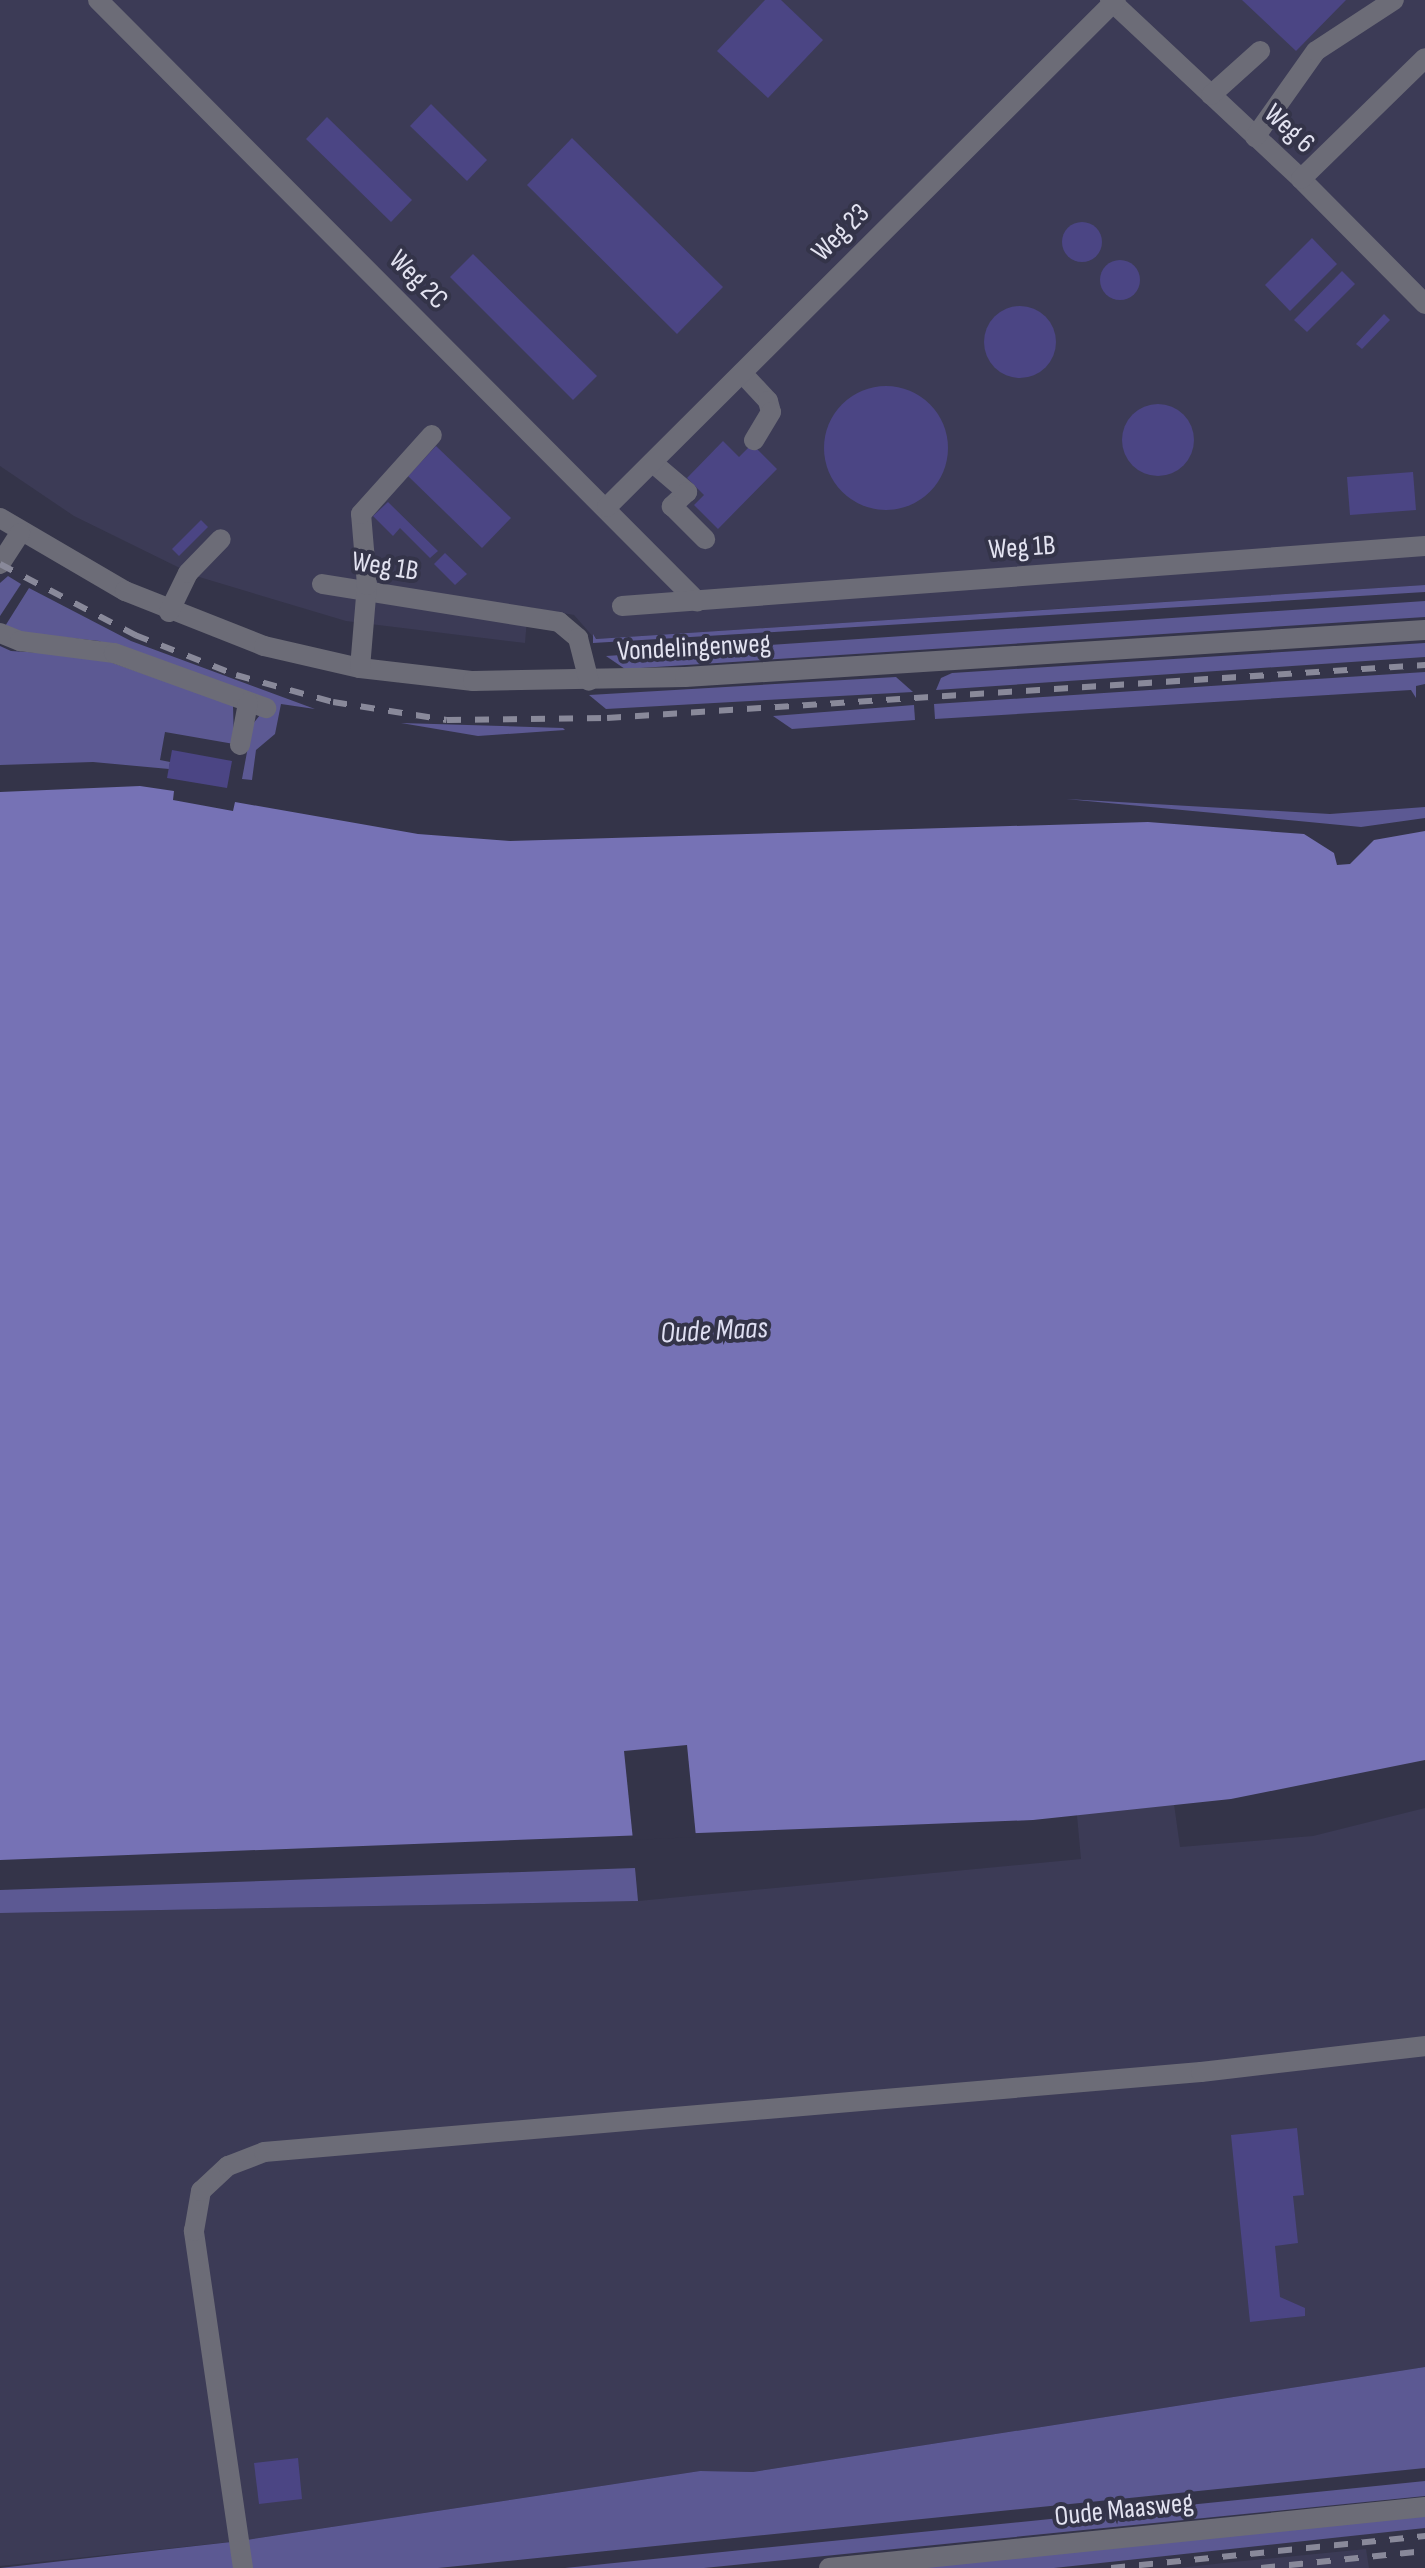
<!DOCTYPE html>
<html>
<head>
<meta charset="utf-8">
<style>
  body { margin:0 }
  #map { position:relative; width:1425px; height:2568px; overflow:hidden; background:#343449; font-family:"Sofia Sans Condensed",sans-serif }
  div>[style] { position:absolute }
  .built>* { inset:0; background:#3c3b56 }
  .green>* { inset:0; background:#5c5993 }
  .water>* { inset:0; background:#7672b5 }
  .pier>* { inset:0; background:#343449 }
  .building>* { inset:0; background:#4b4584 }
  .round { border-radius:50% }
  .minor>* { height:20px; margin:-10px; padding:0 10px; transform-origin:10px; border-radius:10px; background:#6c6c77 }
  .rail>* { height:6px; margin-top:-3px; transform-origin:0; background:repeating-linear-gradient(90deg,#89899a 0 14px,transparent 0 28px) }
  span { translate:-50% -50%; white-space:nowrap; text-align:center; line-height:1.15; -webkit-text-stroke:8px #343449; paint-order:stroke }
  .street-label { font-size:28px; color:#e3e3f1 }
  .water-label { font-size:30px; color:#dfdff2; font-style:italic }
</style>
</head>
<body>
<div id="map">
  <div class="built">
    <div style="clip-path:polygon(0 0,1425px 0,1425px 585px,595px 639px,574px 615px,528px 607px,525px 643px,346px 621px,196px 576px,74px 516px,0 466px)"></div>
    <div style="clip-path:polygon(1159px 1697px,1180px 1847px,1313px 1836px,1425px 1808px,1425px 2367px,753px 2472px,700px 2471px,240px 2541px,0 2566px,0 1913px,638px 1901px,1081px 1859px,1067px 1707px)"></div>
    <div style="clip-path:polygon(1366px 2549px,1369px 2568px,1178px 2568px,1233px 2562px)"></div>
  </div>
  <div class="green">
    <div style="clip-path:polygon(8px 576px,21px 584px,0 616px,0 583px)"></div>
    <div style="clip-path:polygon(1425px 585px,1425px 592px,593px 643px,593px 634px,596px 639px)"></div>
    <div style="clip-path:polygon(29px 588px,131px 641px,315px 709px,281px 704px,275px 734px,256px 750px,252px 780px,242px 779px,252px 725px,260px 715px,99px 641px,2px 631px)"></div>
    <div style="clip-path:polygon(1425px 601px,1425px 617px,625px 669px,606px 656px)"></div>
    <div style="clip-path:polygon(1425px 643px,1425px 657px,936px 690px,941px 678px,952px 673px)"></div>
    <div style="clip-path:polygon(0 646px,11px 651px,93px 656px,233px 705px,234px 744px,165px 732px,160px 760px,170px 762px,169px 769px,93px 762px,0 765px)"></div>
    <div style="clip-path:polygon(1425px 672px,1425px 684px,1416px 686px,1416px 698px,1411px 690px,935px 719px,934px 704px)"></div>
    <div style="clip-path:polygon(896px 677px,913px 692px,606px 709px,589px 695px)"></div>
    <div style="clip-path:polygon(914px 705px,915px 720px,792px 729px,773px 716px)"></div>
    <div style="clip-path:polygon(401px 723px,563px 728px,565px 730px,478px 736px)"></div>
    <div style="clip-path:polygon(1066px 799px,1330px 814px,1425px 807px,1425px 818px,1361px 827px)"></div>
    <div style="clip-path:polygon(635px 1868px,638px 1901px,0 1913px,0 1890px)"></div>
    <div style="clip-path:polygon(1425px 2367px,1425px 2468px,438px 2568px,0 2568px,240px 2541px,700px 2471px,753px 2472px)"></div>
    <div style="clip-path:polygon(1425px 2481px,1425px 2496px,704px 2568px,565px 2568px)"></div>
    <div style="clip-path:polygon(1425px 2515px,1425px 2528px,1054px 2568px,877px 2568px)"></div>
  </div>
  <div class="water">
    <div style="clip-path:polygon(140px 786px,174px 791px,173px 800px,233px 811px,235px 802px,418px 834px,510px 841px,1148px 822px,1304px 834px,1334px 853px,1337px 865px,1350px 864px,1374px 840px,1425px 831px,1425px 1760px,1231px 1799px,1033px 1820px,0 1860px,0 792px)"></div>
  </div>
  <div class="pier">
    <div style="clip-path:polygon(687px 1745px,696px 1837px,633px 1840px,624px 1751px)"></div>
  </div>
  <div class="building">
    <div style="clip-path:polygon(765px 0,781px 0,823px 40px,768px 98px,717px 51px)"></div>
    <div style="clip-path:polygon(1242px 0,1346px 0,1296px 51px)"></div>
    <div style="clip-path:polygon(431px 104px,487px 160px,467px 181px,410px 126px)"></div>
    <div style="clip-path:polygon(327px 117px,412px 200px,391px 222px,306px 139px)"></div>
    <div style="clip-path:polygon(572px 138px,723px 287px,677px 334px,527px 185px)"></div>
    <div class="round" style="left:1062px;top:222px;width:40px;height:40px"></div>
    <div style="clip-path:polygon(1312px 238px,1337px 264px,1290px 311px,1265px 285px)"></div>
    <div style="clip-path:polygon(473px 254px,597px 376px,573px 400px,450px 277px)"></div>
    <div class="round" style="left:1100px;top:260px;width:40px;height:40px"></div>
    <div style="clip-path:polygon(1342px 271px,1355px 284px,1307px 332px,1294px 320px)"></div>
    <div class="round" style="left:984px;top:306px;width:72px;height:72px"></div>
    <div style="clip-path:polygon(1384px 314px,1390px 320px,1362px 349px,1356px 344px)"></div>
    <div class="round" style="left:824px;top:386px;width:124px;height:124px"></div>
    <div class="round" style="left:1122px;top:404px;width:72px;height:72px"></div>
    <div style="clip-path:polygon(723px 441px,739px 457px,752px 444px,777px 469px,718px 529px,694px 505px,704px 495px,687px 478px)"></div>
    <div style="clip-path:polygon(436px 446px,511px 518px,482px 548px,408px 476px)"></div>
    <div style="clip-path:polygon(1413px 472px,1416px 510px,1350px 515px,1347px 477px)"></div>
    <div style="clip-path:polygon(388px 502px,438px 551px,430px 558px,400px 528px,393px 536px,373px 516px)"></div>
    <div style="clip-path:polygon(201px 520px,208px 527px,179px 556px,172px 549px)"></div>
    <div style="clip-path:polygon(445px 553px,467px 574px,455px 585px,434px 564px)"></div>
    <div style="clip-path:polygon(172px 750px,232px 761px,227px 788px,167px 778px)"></div>
    <div style="clip-path:polygon(1297px 2128px,1304px 2195px,1293px 2196px,1298px 2243px,1275px 2246px,1280px 2297px,1305px 2308px,1305px 2316px,1250px 2322px,1231px 2135px)"></div>
    <div style="clip-path:polygon(298px 2458px,302px 2499px,259px 2504px,254px 2463px)"></div>
  </div>
  <div class="minor">
    <div style="left:98px;top:0;width:849px;rotate:45.1deg"></div>
    <div style="left:1110px;top:0;width:262px;rotate:43.1deg"></div>
    <div style="left:1301px;top:179px;width:176px;rotate:45.2deg"></div>
    <div style="left:1211px;top:95px;width:66px;rotate:-41.9deg"></div>
    <div style="left:1255px;top:137px;width:105px;rotate:-54.7deg"></div>
    <div style="left:1316px;top:51px;width:93px;rotate:-33.2deg"></div>
    <div style="left:1301px;top:179px;width:173px;rotate:-44.3deg"></div>
    <div style="left:742px;top:373px;width:38px;rotate:47deg"></div>
    <div style="left:768px;top:401px;width:11px;rotate:75deg"></div>
    <div style="left:771px;top:412px;width:33px;rotate:121deg"></div>
    <div style="left:653px;top:463px;width:45px;rotate:40.5deg"></div>
    <div style="left:687px;top:492px;width:21px;rotate:137deg"></div>
    <div style="left:672px;top:506px;width:47px;rotate:45deg"></div>
    <div style="left:607px;top:507px;width:718px;rotate:-44.89deg"></div>
    <div style="left:0;top:518px;width:145px;rotate:30.3deg"></div>
    <div style="left:125px;top:591px;width:149px;rotate:21.6deg"></div>
    <div style="left:264px;top:646px;width:98px;rotate:12.9deg"></div>
    <div style="left:360px;top:668px;width:114px;rotate:6.6deg"></div>
    <div style="left:473px;top:681px;width:212px;rotate:-1.1deg"></div>
    <div style="left:685px;top:677px;width:741px;rotate:-3.63deg"></div>
    <div style="left:0;top:564px;width:37px;rotate:-57deg"></div>
    <div style="left:322px;top:584px;width:240px;rotate:9.1deg"></div>
    <div style="left:559px;top:622px;width:25px;rotate:40deg"></div>
    <div style="left:578px;top:638px;width:44px;rotate:75.7deg"></div>
    <div style="left:622px;top:606px;width:805px;rotate:-4.27deg"></div>
    <div style="left:169px;top:612px;width:43px;rotate:-64deg"></div>
    <div style="left:188px;top:573px;width:47px;rotate:-45.9deg"></div>
    <div style="left:0;top:633px;width:22px;rotate:22deg"></div>
    <div style="left:20px;top:641px;width:95px;rotate:7.3deg"></div>
    <div style="left:114px;top:653px;width:162px;rotate:19.9deg"></div>
    <div style="left:360px;top:668px;width:83px;rotate:-85.2deg"></div>
    <div style="left:367px;top:585px;width:71px;rotate:-94.8deg"></div>
    <div style="left:361px;top:514px;width:106px;rotate:-48.1deg"></div>
    <div style="left:240px;top:745px;width:43px;rotate:-79.2deg"></div>
    <div style="left:243px;top:2568px;width:341px;rotate:-98.3deg"></div>
    <div style="left:194px;top:2231px;width:41px;rotate:-80.1deg"></div>
    <div style="left:201px;top:2191px;width:37px;rotate:-43deg"></div>
    <div style="left:228px;top:2166px;width:39px;rotate:-21deg"></div>
    <div style="left:264px;top:2152px;width:940px;rotate:-4.88deg"></div>
    <div style="left:1201px;top:2072px;width:226px;rotate:-6.6deg"></div>
    <div style="left:829px;top:2568px;width:599px;rotate:-5.84deg"></div>
  </div>
  <div class="rail">
    <div style="left:0;top:564px;width:153px;rotate:27.7deg"></div>
    <div style="left:135px;top:635px;width:109px;rotate:21.6deg"></div>
    <div style="left:236px;top:675px;width:101px;rotate:15.6deg"></div>
    <div style="left:333px;top:702px;width:115px;rotate:9deg"></div>
    <div style="left:447px;top:720px;width:160px;rotate:-0.7deg"></div>
    <div style="left:607px;top:718px;width:820px;rotate:-3.71deg"></div>
    <div style="left:1111px;top:2568px;width:316px;rotate:-5.8deg"></div>
    <div style="left:1261px;top:2568px;width:165px;rotate:-5.9deg"></div>
  </div>
  <div class="street-label">
    <span style="left:1289px;top:129px;rotate:43deg">Weg 6</span>
    <span style="left:841px;top:233px;rotate:-45deg">Weg 23</span>
    <span style="left:418px;top:280px;rotate:45deg">Weg 2C</span>
    <span style="left:1022px;top:548px;rotate:-4deg">Weg 1B</span>
    <span style="left:385px;top:567px;rotate:9deg">Weg 1B</span>
    <span style="left:694px;top:648px;rotate:-3deg">Vondelingenweg</span>
    <span style="left:1124px;top:2510px;rotate:-6deg">Oude Maasweg</span>
  </div>
  <div class="water-label">
    <span style="left:714px;top:1331px;rotate:-3deg">Oude Maas</span>
  </div>
</div>
</body>
</html>
